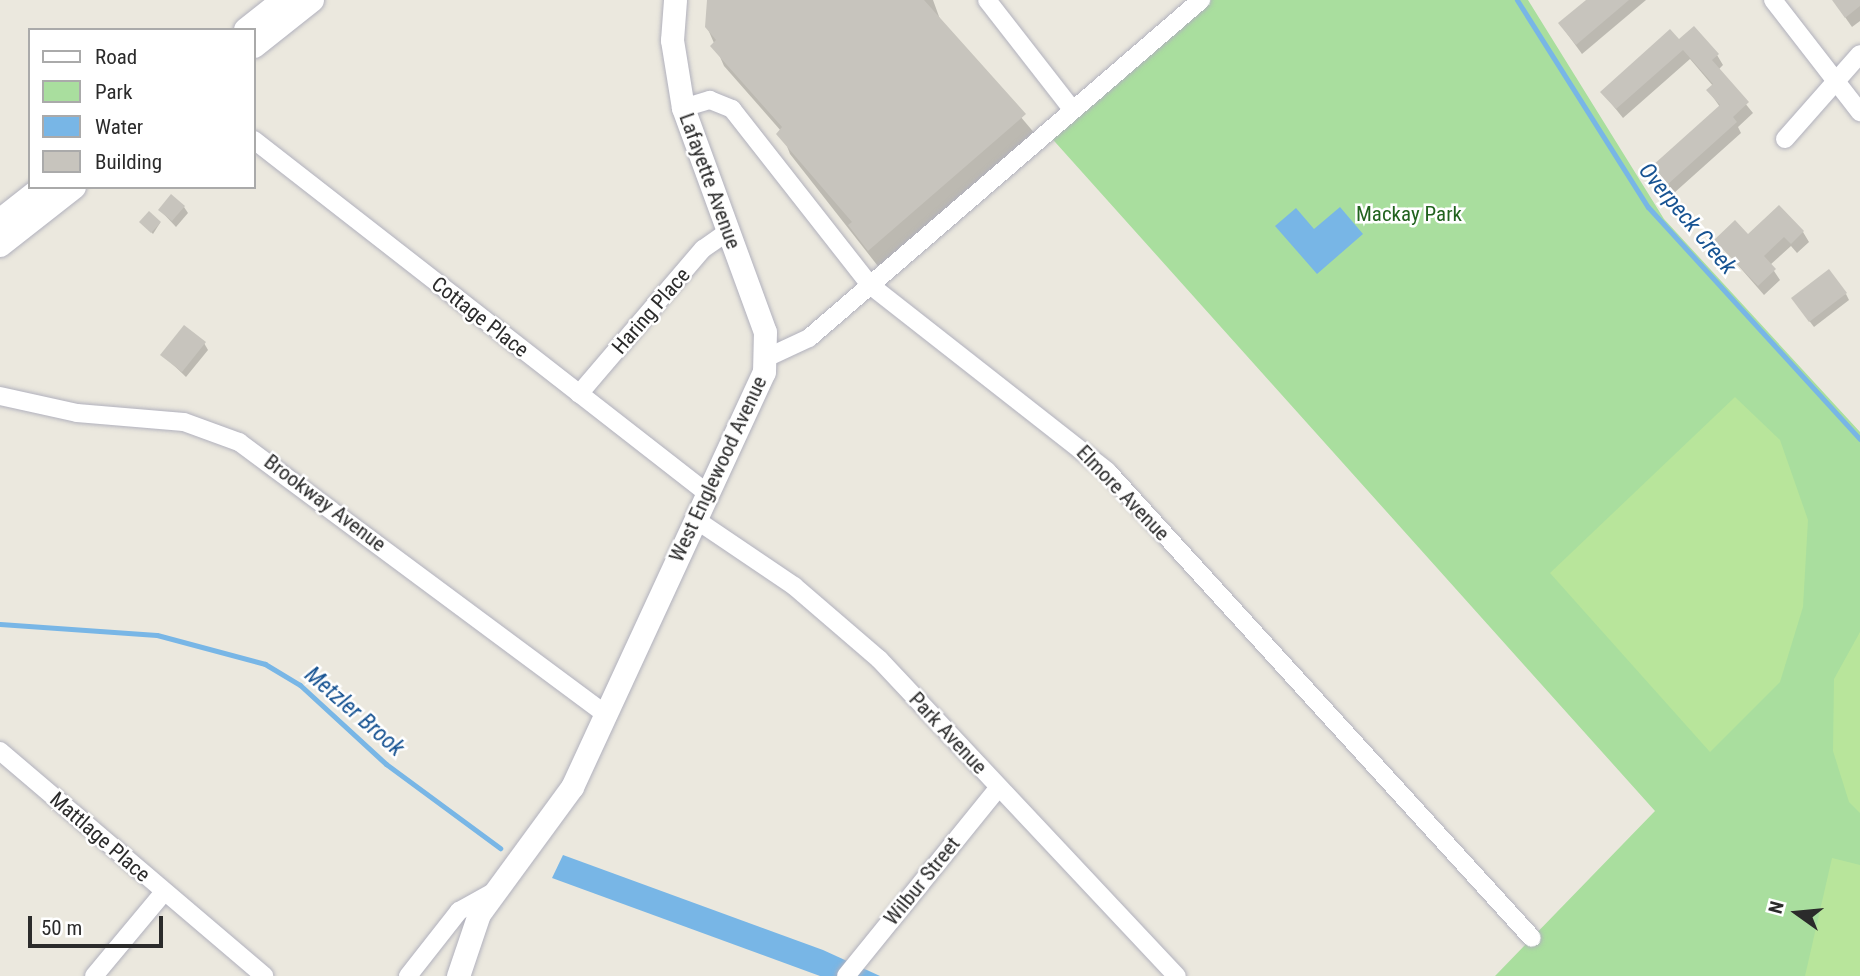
<!DOCTYPE html>
<html>
<head>
<meta charset="utf-8">
<style>
  body { margin:0 }
  #map { position:relative; width:1860px; height:976px; overflow:hidden; background:#ebe8de; font-family:"Roboto Condensed",sans-serif }
  div>[style] { position:absolute }
  .green>* { inset:0; background:#a9de9e }
  .pitch>* { inset:0; background:#b8e59b }
  .water>* { inset:0; background:#78b6e6 }
  .shadow>* { inset:0; background:#0003 }
  .stream>* { height:5px; margin:-2.5px; padding:0 2.5px; transform-origin:2.5px; border-radius:2.5px; background:#78b6e6 }
  .building>* { inset:0; background:#c7c4bd }
  .roads { filter:drop-shadow(0 0 2px #b1b1bd) drop-shadow(0 0 2px #b1b1bd) }
  .minor>* { height:18px; margin:-9px; padding:0 9px; transform-origin:9px; border-radius:9px; background:#fff }
  .tertiary>* { height:23px; margin:-11.5px; padding:0 11.5px; transform-origin:11.5px; border-radius:11.5px; background:#fff }
  .secondary>* { height:24px; margin:-12px; padding:0 12px; transform-origin:12px; border-radius:12px; background:#fff }
  span { translate:-50% -50%; white-space:nowrap; text-align:center; line-height:1.15; -webkit-text-stroke:5px #fff; paint-order:stroke }
  .street-label { font-size:21px; color:#2b2b2b }
  .park-label { font-size:21px; color:#22631f }
  .water-label { font-size:23px; color:#175392; font-style:italic }
  .legend { position:absolute; left:28px; top:28px; width:228px; height:161px; box-sizing:border-box; background:#fff; border:2px solid #aaa; margin:0; padding:9px 12px; list-style:none; font-size:21px; color:#2b2b2b }
  .legend li { display:flex; align-items:center; gap:14px; height:35px }
  .legend b { width:35px; border:2px solid #aaa }
  .north { position:absolute; left:1762px; top:878px; width:70px; height:70px; -webkit-text-stroke:5px #fff; paint-order:stroke; rotate:285deg; font-size:19px; font-weight:700; line-height:28px; text-align:center; color:#2b2b2b }
  .north::after { content:''; display:block; margin:auto; width:24px; height:32px; background:#2b2b2b; clip-path:polygon(50% 0,100% 100%,50% 72%,0 100%) }
  .scale { position:absolute; left:28px; top:916px; width:135px; height:32px; box-sizing:border-box; border:4px solid #2b2b2b; border-top:0; padding-left:9px; font-size:21px; line-height:24px; white-space:nowrap; color:#2b2b2b; -webkit-text-stroke:5px #fff; paint-order:stroke }
</style>
</head>
<body>
<div id="map">
  <div class="green">
    <div style="clip-path:polygon(1205px 0,1528px 0,1664px 219px,1860px 432px,1860px 976px,1495px 976px,1655px 811px,1047px 133px)"></div>
  </div>
  <div class="pitch">
    <div style="clip-path:polygon(1735px 397px,1780px 440px,1808px 520px,1803px 607px,1780px 682px,1710px 752px,1550px 573px)"></div>
    <div style="clip-path:polygon(1860px 632px,1860px 813px,1849px 802px,1833px 751px,1834px 679px)"></div>
    <div style="clip-path:polygon(1832px 858px,1860px 865px,1860px 976px,1805px 976px)"></div>
  </div>
  <div class="water">
    <div style="clip-path:polygon(1340px 207px,1363px 234px,1317px 274px,1275px 226px,1296px 208px,1314px 229px)"></div>
    <div style="clip-path:polygon(563px 855px,823px 950px,880px 976px,820px 976px,552px 878px)"></div>
  </div>
  <div class="shadow">
    <div style="clip-path:polygon(710px 0,933px 0,941px 22px,1036px 135px,881px 270px,790px 154px,781px 131px,724px 66px,707px 27px)"></div>
    <div style="clip-path:polygon(1589px 0,1646px 0,1582px 54px,1560px 24px)"></div>
    <div style="clip-path:polygon(1833px 0,1860px 0,1860px 21px,1852px 27px)"></div>
    <div style="clip-path:polygon(1679px 42px,1717px 55px,1723px 65px,1718px 70px,1753px 113px,1738px 127px,1741px 133px,1674px 193px,1654px 166px,1720px 107px,1708px 90px,1713px 86px,1690px 59px,1623px 118px,1602px 92px)"></div>
    <div style="clip-path:polygon(184px 207px,188px 213px,176px 227px,160px 210px)"></div>
    <div style="clip-path:polygon(160px 223px,153px 234px,143px 224px)"></div>
    <div style="clip-path:polygon(1803px 232px,1809px 242px,1797px 253px,1791px 246px,1770px 265px,1780px 280px,1764px 295px,1716px 240px)"></div>
    <div style="clip-path:polygon(1846px 294px,1849px 300px,1814px 327px,1797px 305px)"></div>
    <div style="clip-path:polygon(204px 343px,208px 350px,186px 377px,163px 355px)"></div>
  </div>
  <div class="stream">
    <div style="left:1517px;top:0;width:245px;rotate:57.7deg"></div>
    <div style="left:1648px;top:207px;width:314px;rotate:47.6deg"></div>
    <div style="left:0;top:624px;width:157px;rotate:4deg"></div>
    <div style="left:157px;top:635px;width:112px;rotate:15deg"></div>
    <div style="left:265px;top:664px;width:41px;rotate:31deg"></div>
    <div style="left:300px;top:685px;width:117px;rotate:42.6deg"></div>
    <div style="left:386px;top:764px;width:142px;rotate:36.4deg"></div>
  </div>
  <div class="building">
    <div style="clip-path:polygon(707px 0,924px 0,1026px 114px,868px 251px,848px 225px,852px 222px,776px 134px,782px 127px,710px 46px,716px 40px,705px 27px)"></div>
    <div style="clip-path:polygon(1586px 0,1629px 0,1576px 45px,1558px 23px)"></div>
    <div style="clip-path:polygon(1832px 0,1860px 0,1860px 6px,1845px 18px)"></div>
    <div style="clip-path:polygon(1694px 26px,1719px 54px,1712px 60px,1749px 102px,1733px 117px,1737px 122px,1668px 184px,1652px 166px,1720px 105px,1706px 90px,1713px 84px,1683px 50px,1616px 109px,1600px 92px,1670px 29px,1679px 39px)"></div>
    <div style="clip-path:polygon(171px 194px,185px 206px,172px 221px,158px 210px)"></div>
    <div style="clip-path:polygon(1779px 205px,1804px 231px,1791px 244px,1784px 237px,1764px 256px,1776px 269px,1758px 286px,1714px 240px,1735px 220px,1748px 234px)"></div>
    <div style="clip-path:polygon(149px 211px,161px 222px,151px 233px,139px 222px)"></div>
    <div style="clip-path:polygon(1829px 269px,1847px 293px,1809px 322px,1791px 298px)"></div>
    <div style="clip-path:polygon(184px 325px,206px 342px,182px 372px,160px 355px)"></div>
  </div>
  <div class="roads">
    <div class="minor">
      <div style="left:987px;top:0;width:138px;rotate:52.1deg"></div>
      <div style="left:1773px;top:0;width:142px;rotate:52.2deg"></div>
      <div style="left:683px;top:108px;width:28px;rotate:-17deg"></div>
      <div style="left:710px;top:100px;width:24px;rotate:22deg"></div>
      <div style="left:732px;top:109px;width:224px;rotate:51.9deg"></div>
      <div style="left:870px;top:285px;width:301px;rotate:38.1deg"></div>
      <div style="left:1107px;top:471px;width:631px;rotate:47.7deg"></div>
      <div style="left:1785px;top:139px;width:113px;rotate:-48.6deg"></div>
      <div style="left:254px;top:140px;width:574px;rotate:37.93deg"></div>
      <div style="left:766px;top:358px;width:47px;rotate:-24.9deg"></div>
      <div style="left:809px;top:338px;width:518px;rotate:-40.77deg"></div>
      <div style="left:579px;top:394px;width:191px;rotate:-49.5deg"></div>
      <div style="left:703px;top:249px;width:29px;rotate:-35deg"></div>
      <div style="left:0;top:396px;width:79px;rotate:12.4deg"></div>
      <div style="left:77px;top:413px;width:107px;rotate:4.8deg"></div>
      <div style="left:184px;top:422px;width:59px;rotate:20deg"></div>
      <div style="left:239px;top:442px;width:456px;rotate:36.6deg"></div>
      <div style="left:695px;top:519px;width:120px;rotate:34.1deg"></div>
      <div style="left:794px;top:586px;width:112px;rotate:40.7deg"></div>
      <div style="left:879px;top:659px;width:435px;rotate:46.8deg"></div>
      <div style="left:0;top:751px;width:347px;rotate:40.4deg"></div>
      <div style="left:94px;top:976px;width:109px;rotate:-50.2deg"></div>
      <div style="left:408px;top:976px;width:83px;rotate:-51.9deg"></div>
      <div style="left:459px;top:911px;width:39px;rotate:-29deg"></div>
      <div style="left:846px;top:976px;width:243px;rotate:-51deg"></div>
    </div>
    <div class="tertiary">
      <div style="left:458px;top:976px;width:65px;rotate:-71.3deg"></div>
      <div style="left:479px;top:914px;width:157px;rotate:-53.8deg"></div>
      <div style="left:572px;top:787px;width:457px;rotate:-65.2deg"></div>
      <div style="left:764px;top:372px;width:40px;rotate:-88.6deg"></div>
      <div style="left:765px;top:332px;width:239px;rotate:-110.1deg"></div>
      <div style="left:683px;top:108px;width:69px;rotate:-99.2deg"></div>
      <div style="left:672px;top:40px;width:40px;rotate:-85.7deg"></div>
    </div>
    <div class="secondary">
      <div style="left:246px;top:30px;width:48px;rotate:-38.3deg"></div>
      <div style="left:254px;top:46px;width:74px;rotate:-38.4deg"></div>
      <div style="left:0;top:221px;width:55px;rotate:-38.3deg"></div>
      <div style="left:0;top:245px;width:94px;rotate:-38.1deg"></div>
    </div>
  </div>
  <div class="street-label">
    <span style="left:710px;top:181px;rotate:70deg">Lafayette Avenue</span>
    <span style="left:651px;top:311px;rotate:-49deg">Haring Place</span>
    <span style="left:480px;top:317px;rotate:38deg">Cottage Place</span>
    <span style="left:718px;top:469px;rotate:-65deg">West Englewood Avenue</span>
    <span style="left:1123px;top:493px;rotate:46deg">Elmore Avenue</span>
    <span style="left:325px;top:503px;rotate:37deg">Brookway Avenue</span>
    <span style="left:948px;top:733px;rotate:47deg">Park Avenue</span>
    <span style="left:100px;top:837px;rotate:41deg">Mattlage Place</span>
    <span style="left:922px;top:881px;rotate:-51deg">Wilbur Street</span>
  </div>
  <div class="park-label">
    <span style="left:1409px;top:214px">Mackay Park</span>
  </div>
  <div class="water-label">
    <span style="left:1687px;top:219px;rotate:50deg">Overpeck Creek</span>
    <span style="left:354px;top:712px;rotate:41deg">Metzler Brook</span>
  </div>
  <ul class="legend">
  <li><b style="height:9px;background:#fff"></b>Road</li>
  <li><b style="height:19px;background:#a9de9e"></b>Park</li>
  <li><b style="height:19px;background:#78b6e6"></b>Water</li>
  <li><b style="height:19px;background:#c7c4bd"></b>Building</li>
  </ul>
  <div class="north">N</div>
  <div class="scale">50 m</div>
</div>
</body>
</html>
